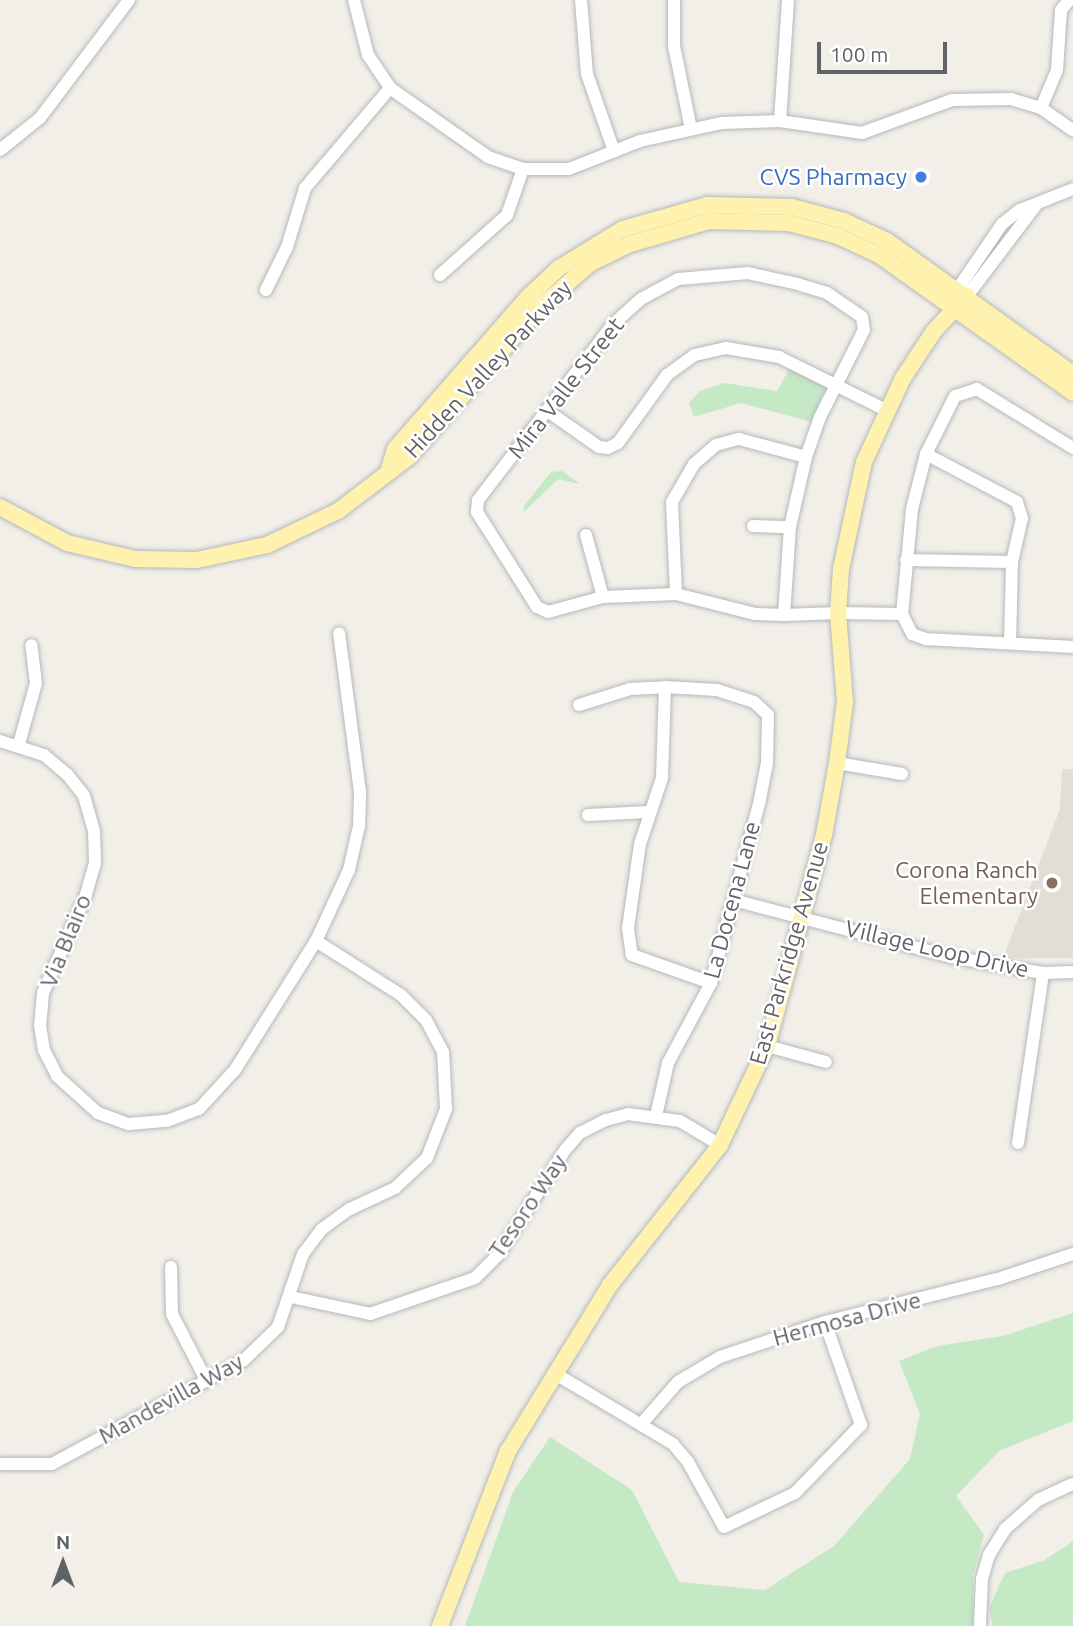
<!DOCTYPE html>
<html>
<head>
<meta charset="utf-8">
<style>
  body { margin:0 }
  #map { position:relative; width:1073px; height:1626px; overflow:hidden; background:#f1efe8; font-family:Ubuntu,sans-serif }
  div>[style] { position:absolute }
  .education>* { inset:0; background:#e1ded6 }
  .green>* { inset:0; background:#c5e8c5 }
  .roads { filter:drop-shadow(0 0 2px #b5b8bc) drop-shadow(0 0 2px #b5b8bc) }
  .minor>* { height:12px; margin:-6px; padding:0 6px; transform-origin:6px; border-radius:6px; background:#fff }
  .major>* { height:16px; margin:-8px; padding:0 8px; transform-origin:8px; border-radius:8px; background:#fff2af }
  .dots>* { width:19px; height:19px; translate:-50% -50%; box-sizing:border-box; border:4px solid #fff; border-radius:50% }
  span { translate:-50% -50%; white-space:nowrap; text-align:center; line-height:1.15; -webkit-text-stroke:5px #fff; paint-order:stroke }
  .shop-label { font-size:23px; color:#366cbe }
  .right { translate:-100% -50%; text-align:right }
  .street-label { font-size:23px; color:#5f6368 }
  .education-label { font-size:23px; color:#785e54 }
  .north { position:absolute; left:28px; top:1528px; width:70px; height:70px; -webkit-text-stroke:5px #fff; paint-order:stroke; rotate:0deg; font-size:19px; font-weight:700; line-height:28px; text-align:center; color:#5f6368 }
  .north::after { content:''; display:block; margin:auto; width:24px; height:32px; background:#5f6368; clip-path:polygon(50% 0,100% 100%,50% 72%,0 100%) }
  .scale { position:absolute; left:817px; top:42px; width:130px; height:32px; box-sizing:border-box; border:4px solid #5f6368; border-top:0; padding-left:9px; font-size:21px; line-height:24px; white-space:nowrap; color:#5f6368; -webkit-text-stroke:5px #fff; paint-order:stroke }
</style>
</head>
<body>
<div id="map">
  <div class="education">
    <div style="clip-path:polygon(1062px 769px,1073px 769px,1073px 958px,1003px 958px,1060px 809px)"></div>
  </div>
  <div class="green">
    <div style="clip-path:polygon(790px 368px,826px 387px,812px 422px,741px 403px,694px 417px,689px 403px,700px 391px,724px 383px,777px 391px)"></div>
    <div style="clip-path:polygon(562px 471px,580px 484px,558px 479px,524px 512px,524px 506px,551px 472px)"></div>
    <div style="clip-path:polygon(1073px 1313px,1073px 1421px,999px 1451px,956px 1496px,984px 1535px,973px 1575px,973px 1626px,465px 1626px,513px 1492px,550px 1437px,632px 1490px,679px 1582px,765px 1590px,834px 1546px,910px 1459px,920px 1414px,899px 1361px,937px 1346px,1003px 1336px)"></div>
    <div style="clip-path:polygon(1073px 1541px,1073px 1626px,993px 1626px,989px 1608px,1005px 1573px,1045px 1560px)"></div>
  </div>
  <div class="roads">
    <div class="minor">
      <div style="left:354px;top:0;width:57px;rotate:75.7deg"></div>
      <div style="left:368px;top:55px;width:40px;rotate:56deg"></div>
      <div style="left:390px;top:88px;width:120px;rotate:35.1deg"></div>
      <div style="left:488px;top:157px;width:37px;rotate:19deg"></div>
      <div style="left:523px;top:169px;width:46px"></div>
      <div style="left:569px;top:169px;width:76px;rotate:-21.5deg"></div>
      <div style="left:640px;top:141px;width:84px;rotate:-12.4deg"></div>
      <div style="left:722px;top:123px;width:58px;rotate:-2deg"></div>
      <div style="left:780px;top:121px;width:83px;rotate:8.3deg"></div>
      <div style="left:862px;top:133px;width:96px;rotate:-20.1deg"></div>
      <div style="left:952px;top:100px;width:59px;rotate:-1deg"></div>
      <div style="left:1011px;top:99px;width:31px;rotate:17deg"></div>
      <div style="left:1041px;top:108px;width:39px;rotate:35deg"></div>
      <div style="left:581px;top:0;width:74px;rotate:85.4deg"></div>
      <div style="left:587px;top:74px;width:82px;rotate:70.7deg"></div>
      <div style="left:674px;top:0;width:46px;rotate:90deg"></div>
      <div style="left:674px;top:46px;width:85px;rotate:78.4deg"></div>
      <div style="left:1041px;top:108px;width:41px;rotate:-67.2deg"></div>
      <div style="left:1057px;top:70px;width:60px;rotate:-86.2deg"></div>
      <div style="left:1061px;top:10px;width:13px;rotate:-51deg"></div>
      <div style="left:780px;top:121px;width:121px;rotate:-86.2deg"></div>
      <div style="left:0;top:150px;width:51px;rotate:-38.7deg"></div>
      <div style="left:40px;top:118px;width:148px;rotate:-53deg"></div>
      <div style="left:440px;top:275px;width:90px;rotate:-41.8deg"></div>
      <div style="left:507px;top:215px;width:49px;rotate:-70.8deg"></div>
      <div style="left:266px;top:290px;width:48px;rotate:-64deg"></div>
      <div style="left:287px;top:247px;width:62px;rotate:-73deg"></div>
      <div style="left:305px;top:188px;width:131px;rotate:-49.6deg"></div>
      <div style="left:957px;top:290px;width:80px;rotate:-55.7deg"></div>
      <div style="left:1002px;top:224px;width:23px;rotate:-38deg"></div>
      <div style="left:1020px;top:210px;width:57px;rotate:-21.6deg"></div>
      <div style="left:967px;top:296px;width:114px;rotate:-52.8deg"></div>
      <div style="left:549px;top:412px;width:61px;rotate:35deg"></div>
      <div style="left:599px;top:447px;width:9px;rotate:6deg"></div>
      <div style="left:608px;top:448px;width:11px;rotate:-27deg"></div>
      <div style="left:618px;top:443px;width:84px;rotate:-54.2deg"></div>
      <div style="left:667px;top:375px;width:34px;rotate:-36deg"></div>
      <div style="left:695px;top:355px;width:32px;rotate:-13deg"></div>
      <div style="left:726px;top:348px;width:54px;rotate:9.6deg"></div>
      <div style="left:779px;top:357px;width:119px;rotate:26.4deg"></div>
      <div style="left:1073px;top:448px;width:113px;rotate:-148.4deg"></div>
      <div style="left:977px;top:389px;width:23px;rotate:162deg"></div>
      <div style="left:955px;top:396px;width:65px;rotate:116.6deg"></div>
      <div style="left:926px;top:454px;width:57px;rotate:104.3deg"></div>
      <div style="left:912px;top:509px;width:105px;rotate:95.4deg"></div>
      <div style="left:902px;top:614px;width:22px;rotate:63deg"></div>
      <div style="left:912px;top:634px;width:15px;rotate:20deg"></div>
      <div style="left:926px;top:639px;width:147px;rotate:3.1deg"></div>
      <div style="left:926px;top:454px;width:103px;rotate:27.8deg"></div>
      <div style="left:1017px;top:502px;width:17px;rotate:73deg"></div>
      <div style="left:1022px;top:518px;width:45px;rotate:102.8deg"></div>
      <div style="left:1012px;top:562px;width:80px;rotate:91.4deg"></div>
      <div style="left:753px;top:526px;width:37px;rotate:2deg"></div>
      <div style="left:586px;top:535px;width:64px;rotate:74.7deg"></div>
      <div style="left:906px;top:560px;width:106px;rotate:1.1deg"></div>
      <div style="left:676px;top:594px;width:92px;rotate:-92.5deg"></div>
      <div style="left:672px;top:502px;width:44px;rotate:-59.9deg"></div>
      <div style="left:694px;top:464px;width:29px;rotate:-41deg"></div>
      <div style="left:716px;top:445px;width:24px;rotate:-15deg"></div>
      <div style="left:739px;top:439px;width:69px;rotate:15deg"></div>
      <div style="left:784px;top:615px;width:88px;rotate:-86.1deg"></div>
      <div style="left:790px;top:527px;width:72px;rotate:-77.1deg"></div>
      <div style="left:806px;top:457px;width:42px;rotate:-70.7deg"></div>
      <div style="left:820px;top:417px;width:97px;rotate:-63.2deg"></div>
      <div style="left:864px;top:330px;width:13px;rotate:-99deg"></div>
      <div style="left:862px;top:317px;width:42px;rotate:-145.6deg"></div>
      <div style="left:827px;top:293px;width:30px;rotate:-163deg"></div>
      <div style="left:798px;top:284px;width:51px;rotate:-167.6deg"></div>
      <div style="left:748px;top:273px;width:70px;rotate:175.1deg"></div>
      <div style="left:678px;top:279px;width:42px;rotate:151.6deg"></div>
      <div style="left:641px;top:299px;width:36px;rotate:138deg"></div>
      <div style="left:614px;top:323px;width:223px;rotate:127.5deg"></div>
      <div style="left:478px;top:500px;width:12px;rotate:95deg"></div>
      <div style="left:477px;top:512px;width:112px;rotate:57.7deg"></div>
      <div style="left:537px;top:607px;width:12px;rotate:24deg"></div>
      <div style="left:548px;top:612px;width:57px;rotate:-15.3deg"></div>
      <div style="left:603px;top:597px;width:73px;rotate:-2.4deg"></div>
      <div style="left:676px;top:594px;width:81px;rotate:14.2deg"></div>
      <div style="left:755px;top:614px;width:29px;rotate:2deg"></div>
      <div style="left:784px;top:615px;width:54px;rotate:-2.1deg"></div>
      <div style="left:838px;top:613px;width:64px;rotate:0.9deg"></div>
      <div style="left:665px;top:687px;width:91px;rotate:91.9deg"></div>
      <div style="left:662px;top:778px;width:70px;rotate:108.4deg"></div>
      <div style="left:640px;top:844px;width:85px;rotate:98.1deg"></div>
      <div style="left:628px;top:928px;width:27px;rotate:82deg"></div>
      <div style="left:632px;top:955px;width:84px;rotate:19.5deg"></div>
      <div style="left:579px;top:705px;width:53px;rotate:-17.4deg"></div>
      <div style="left:630px;top:689px;width:35px;rotate:-3deg"></div>
      <div style="left:665px;top:687px;width:52px;rotate:3.3deg"></div>
      <div style="left:717px;top:690px;width:39px;rotate:18deg"></div>
      <div style="left:754px;top:702px;width:19px;rotate:43deg"></div>
      <div style="left:768px;top:715px;width:48px;rotate:91.2deg"></div>
      <div style="left:767px;top:763px;width:38px;rotate:101deg"></div>
      <div style="left:760px;top:800px;width:189px;rotate:105deg"></div>
      <div style="left:711px;top:983px;width:91px;rotate:118.3deg"></div>
      <div style="left:668px;top:1063px;width:54px;rotate:102.8deg"></div>
      <div style="left:0;top:741px;width:46px;rotate:17.7deg"></div>
      <div style="left:44px;top:755px;width:30px;rotate:40deg"></div>
      <div style="left:67px;top:774px;width:28px;rotate:52deg"></div>
      <div style="left:84px;top:796px;width:37px;rotate:74deg"></div>
      <div style="left:94px;top:832px;width:31px;rotate:88deg"></div>
      <div style="left:95px;top:863px;width:33px;rotate:106deg"></div>
      <div style="left:86px;top:895px;width:107px;rotate:113.7deg"></div>
      <div style="left:43px;top:993px;width:32px;rotate:95deg"></div>
      <div style="left:40px;top:1025px;width:25px;rotate:81deg"></div>
      <div style="left:44px;top:1050px;width:29px;rotate:63deg"></div>
      <div style="left:57px;top:1076px;width:55px;rotate:42.1deg"></div>
      <div style="left:98px;top:1113px;width:33px;rotate:20deg"></div>
      <div style="left:129px;top:1124px;width:38px;rotate:-5deg"></div>
      <div style="left:167px;top:1121px;width:34px;rotate:-21deg"></div>
      <div style="left:199px;top:1109px;width:53px;rotate:-47.3deg"></div>
      <div style="left:235px;top:1070px;width:152px;rotate:-57.9deg"></div>
      <div style="left:316px;top:941px;width:78px;rotate:-65.1deg"></div>
      <div style="left:349px;top:870px;width:45px;rotate:-77.2deg"></div>
      <div style="left:359px;top:826px;width:34px;rotate:-88deg"></div>
      <div style="left:360px;top:792px;width:160px;rotate:-97.5deg"></div>
      <div style="left:19px;top:744px;width:63px;rotate:-74.4deg"></div>
      <div style="left:36px;top:683px;width:38px;rotate:-97deg"></div>
      <div style="left:837px;top:763px;width:66px;rotate:9.6deg"></div>
      <div style="left:588px;top:815px;width:60px;rotate:-2.9deg"></div>
      <div style="left:733px;top:900px;width:226px;rotate:14.6deg"></div>
      <div style="left:952px;top:957px;width:92px;rotate:10deg"></div>
      <div style="left:1043px;top:973px;width:30px;rotate:-2deg"></div>
      <div style="left:767px;top:1046px;width:61px;rotate:15.2deg"></div>
      <div style="left:1018px;top:1143px;width:172px;rotate:-81.6deg"></div>
      <div style="left:171px;top:1267px;width:47px;rotate:88.8deg"></div>
      <div style="left:172px;top:1314px;width:72px;rotate:62.7deg"></div>
      <div style="left:291px;top:1297px;width:81px;rotate:12.1deg"></div>
      <div style="left:370px;top:1314px;width:111px;rotate:-18.9deg"></div>
      <div style="left:475px;top:1278px;width:34px;rotate:-45deg"></div>
      <div style="left:499px;top:1254px;width:123px;rotate:-57.6deg"></div>
      <div style="left:565px;top:1150px;width:23px;rotate:-49deg"></div>
      <div style="left:580px;top:1133px;width:29px;rotate:-27deg"></div>
      <div style="left:606px;top:1120px;width:23px;rotate:-15deg"></div>
      <div style="left:628px;top:1114px;width:52px;rotate:7.7deg"></div>
      <div style="left:680px;top:1121px;width:47px;rotate:31deg"></div>
      <div style="left:554px;top:1373px;width:139px;rotate:30.8deg"></div>
      <div style="left:673px;top:1444px;width:23px;rotate:50deg"></div>
      <div style="left:688px;top:1462px;width:74px;rotate:61deg"></div>
      <div style="left:724px;top:1527px;width:79px;rotate:-25.6deg"></div>
      <div style="left:795px;top:1493px;width:95px;rotate:-45.9deg"></div>
      <div style="left:861px;top:1425px;width:109px;rotate:-109.3deg"></div>
      <div style="left:643px;top:1422px;width:53px;rotate:-48.8deg"></div>
      <div style="left:678px;top:1382px;width:49px;rotate:-30.8deg"></div>
      <div style="left:720px;top:1357px;width:111px;rotate:-18.4deg"></div>
      <div style="left:825px;top:1322px;width:178px;rotate:-14deg"></div>
      <div style="left:998px;top:1279px;width:79px;rotate:-18.4deg"></div>
      <div style="left:0;top:1464px;width:52px"></div>
      <div style="left:52px;top:1464px;width:218px;rotate:-28.4deg"></div>
      <div style="left:244px;top:1360px;width:47px;rotate:-44.1deg"></div>
      <div style="left:278px;top:1327px;width:77px;rotate:-71.1deg"></div>
      <div style="left:303px;top:1254px;width:31px;rotate:-53deg"></div>
      <div style="left:322px;top:1229px;width:34px;rotate:-36deg"></div>
      <div style="left:350px;top:1209px;width:50px;rotate:-25deg"></div>
      <div style="left:395px;top:1188px;width:44px;rotate:-43.2deg"></div>
      <div style="left:427px;top:1158px;width:53px;rotate:-68.8deg"></div>
      <div style="left:446px;top:1109px;width:57px;rotate:-93deg"></div>
      <div style="left:443px;top:1052px;width:36px;rotate:-118deg"></div>
      <div style="left:426px;top:1020px;width:35px;rotate:-135deg"></div>
      <div style="left:401px;top:995px;width:101px;rotate:-147.6deg"></div>
      <div style="left:980px;top:1626px;width:47px;rotate:-87.6deg"></div>
      <div style="left:982px;top:1579px;width:25px;rotate:-74deg"></div>
      <div style="left:989px;top:1555px;width:31px;rotate:-58deg"></div>
      <div style="left:1005px;top:1529px;width:44px;rotate:-41.3deg"></div>
      <div style="left:1038px;top:1500px;width:38px;rotate:-25deg"></div>
    </div>
    <div class="major">
      <div style="left:389px;top:469px;width:21px;rotate:-73deg"></div>
      <div style="left:395px;top:449px;width:202px;rotate:-48.8deg"></div>
      <div style="left:528px;top:297px;width:42px;rotate:-43.1deg"></div>
      <div style="left:559px;top:268px;width:75px;rotate:-31.4deg"></div>
      <div style="left:623px;top:229px;width:87px;rotate:-15.9deg"></div>
      <div style="left:707px;top:205px;width:85px;rotate:1.3deg"></div>
      <div style="left:792px;top:207px;width:54px;rotate:15.1deg"></div>
      <div style="left:844px;top:221px;width:47px;rotate:24.9deg"></div>
      <div style="left:887px;top:241px;width:229px;rotate:35.6deg"></div>
      <div style="left:0;top:507px;width:76px;rotate:28.2deg"></div>
      <div style="left:67px;top:543px;width:70px;rotate:13.2deg"></div>
      <div style="left:135px;top:559px;width:62px;rotate:0.9deg"></div>
      <div style="left:197px;top:560px;width:72px;rotate:-12.1deg"></div>
      <div style="left:267px;top:545px;width:79px;rotate:-25.6deg"></div>
      <div style="left:338px;top:511px;width:89px;rotate:-37.3deg"></div>
      <div style="left:409px;top:457px;width:198px;rotate:-48.9deg"></div>
      <div style="left:539px;top:308px;width:69px;rotate:-40.9deg"></div>
      <div style="left:591px;top:263px;width:43px;rotate:-26deg"></div>
      <div style="left:630px;top:244px;width:82px;rotate:-16.2deg"></div>
      <div style="left:709px;top:221px;width:80px;rotate:1.4deg"></div>
      <div style="left:789px;top:223px;width:51px;rotate:14.9deg"></div>
      <div style="left:838px;top:236px;width:45px;rotate:24.9deg"></div>
      <div style="left:879px;top:255px;width:238px;rotate:35.4deg"></div>
      <div style="left:440px;top:1626px;width:188px;rotate:-68.8deg"></div>
      <div style="left:508px;top:1451px;width:195px;rotate:-58.4deg"></div>
      <div style="left:610px;top:1285px;width:178px;rotate:-51.8deg"></div>
      <div style="left:720px;top:1145px;width:110px;rotate:-64.6deg"></div>
      <div style="left:767px;top:1046px;width:219px;rotate:-74.9deg"></div>
      <div style="left:824px;top:835px;width:73px;rotate:-79.8deg"></div>
      <div style="left:837px;top:763px;width:62px;rotate:-82.5deg"></div>
      <div style="left:845px;top:702px;width:89px;rotate:-94.5deg"></div>
      <div style="left:838px;top:613px;width:44px;rotate:-86.1deg"></div>
      <div style="left:841px;top:569px;width:109px;rotate:-77.9deg"></div>
      <div style="left:864px;top:462px;width:93px;rotate:-65.1deg"></div>
      <div style="left:903px;top:378px;width:56px;rotate:-56.6deg"></div>
      <div style="left:934px;top:331px;width:48px;rotate:-46.7deg"></div>
    </div>
  </div>
  <div class="dots">
    <div style="left:921px;top:177px;background:#3f7fe0"></div>
    <div style="left:1052px;top:883px;background:#8d6e63"></div>
  </div>
  <div class="shop-label">
    <span class="right" style="left:907px;top:177px">CVS Pharmacy</span>
  </div>
  <div class="street-label">
    <span style="left:488px;top:369px;rotate:-47deg">Hidden Valley Parkway</span>
    <span style="left:566px;top:388px;rotate:-52deg">Mira Valle Street</span>
    <span style="left:732px;top:900px;rotate:-75deg">La Docena Lane</span>
    <span style="left:66px;top:941px;rotate:-68deg">Via Blairo</span>
    <span style="left:937px;top:949px;rotate:13deg">Village Loop Drive</span>
    <span style="left:789px;top:953px;rotate:-74deg">East Parkridge Avenue</span>
    <span style="left:528px;top:1206px;rotate:-56deg">Tesoro Way</span>
    <span style="left:847px;top:1319px;rotate:-15deg">Hermosa Drive</span>
    <span style="left:171px;top:1399px;rotate:-29deg">Mandevilla Way</span>
  </div>
  <div class="education-label">
    <span class="right" style="left:1038px;top:883px">Corona Ranch<br>Elementary</span>
  </div>
  <div class="north">N</div>
  <div class="scale">100 m</div>
</div>
</body>
</html>
